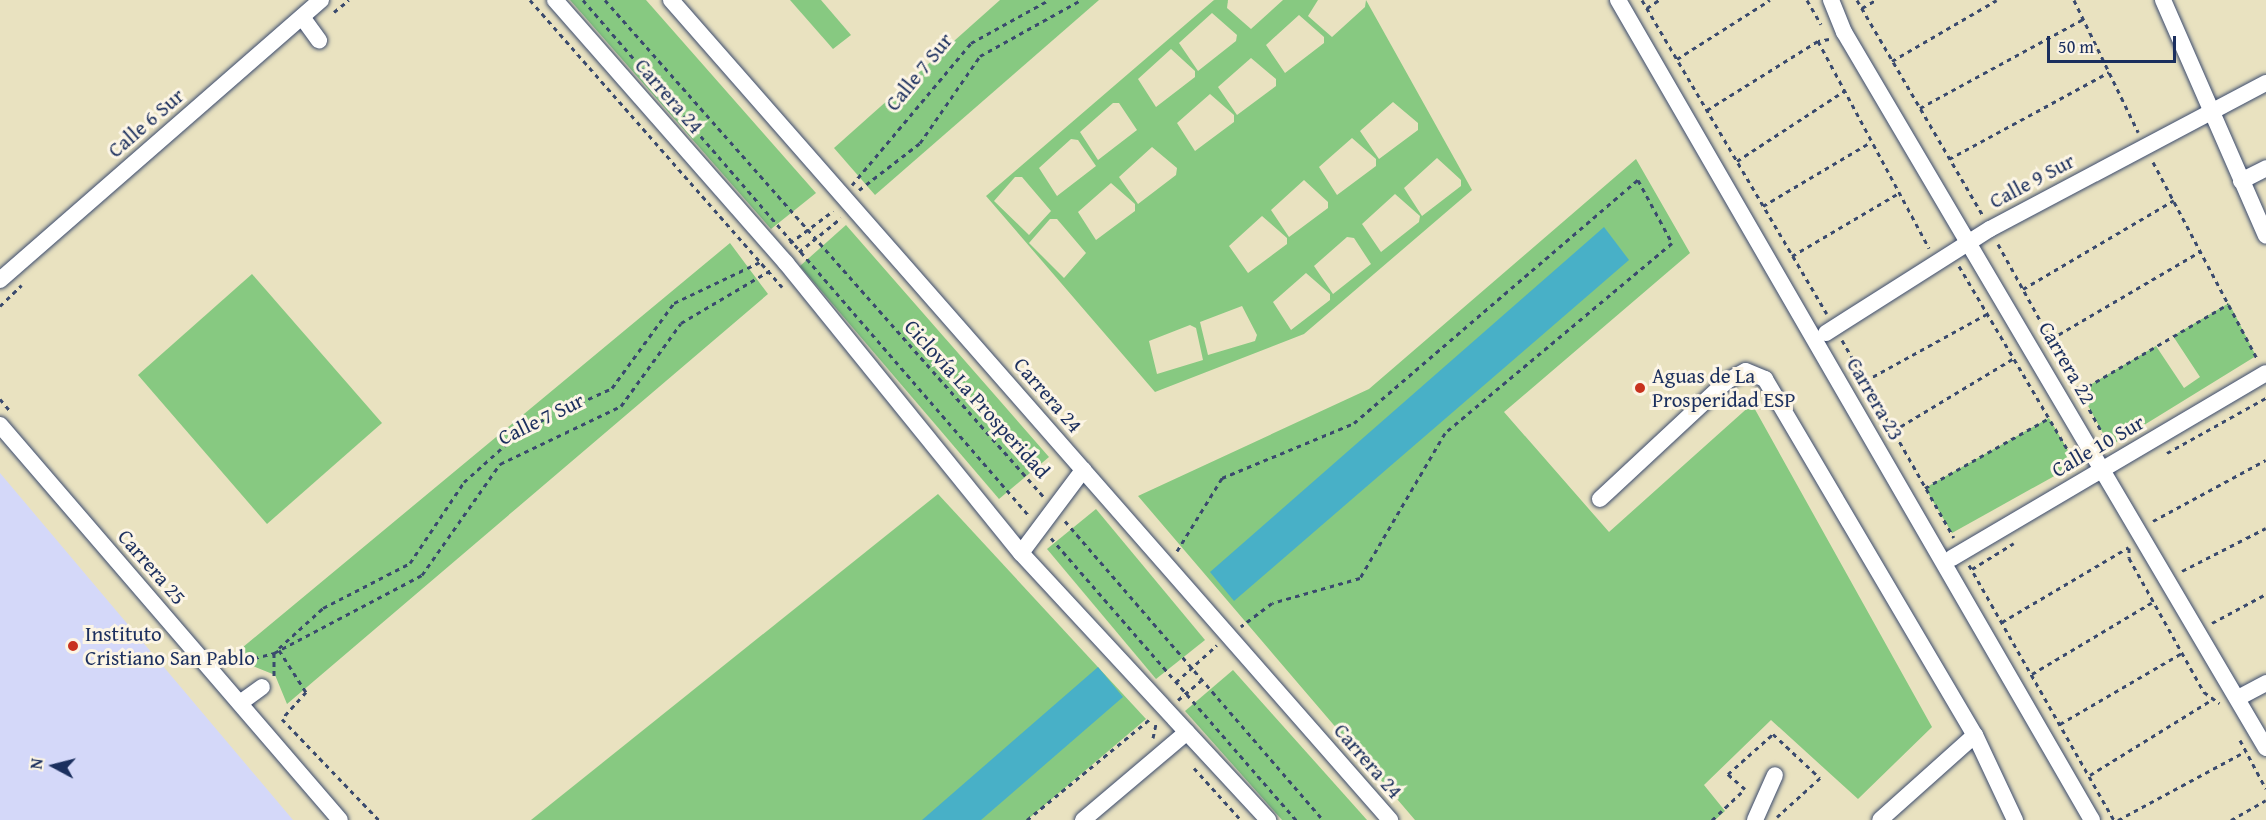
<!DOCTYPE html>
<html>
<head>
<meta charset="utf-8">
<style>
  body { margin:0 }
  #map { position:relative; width:2266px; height:820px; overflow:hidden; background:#e9e2c0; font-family:"Gentium Book Plus",serif }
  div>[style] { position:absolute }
  .built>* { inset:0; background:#d4d8f9 }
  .green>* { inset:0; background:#87c981 }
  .water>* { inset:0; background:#48b0c7 }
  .path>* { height:3px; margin-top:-1.5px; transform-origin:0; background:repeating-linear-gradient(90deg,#3a4a6d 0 4.5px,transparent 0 9px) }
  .roads { filter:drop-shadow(0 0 2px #3a4a6d) drop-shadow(0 0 2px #3a4a6d) }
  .minor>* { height:16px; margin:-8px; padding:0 8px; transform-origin:8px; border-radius:8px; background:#fff }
  .dots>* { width:16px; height:16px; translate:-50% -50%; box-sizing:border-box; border:3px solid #fcf5e5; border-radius:50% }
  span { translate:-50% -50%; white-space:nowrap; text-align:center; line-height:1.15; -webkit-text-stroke:6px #fcf5e5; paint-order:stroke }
  .street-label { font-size:21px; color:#1b2f5e }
  .poi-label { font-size:21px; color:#1b2f5e }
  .left { translate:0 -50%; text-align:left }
  .north { position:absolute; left:24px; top:736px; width:60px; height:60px; -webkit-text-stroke:4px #fcf5e5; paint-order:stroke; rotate:277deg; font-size:16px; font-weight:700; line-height:24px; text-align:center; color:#1b2f5e }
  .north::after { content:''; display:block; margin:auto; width:21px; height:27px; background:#1b2f5e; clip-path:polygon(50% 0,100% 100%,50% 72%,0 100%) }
  .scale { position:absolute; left:2047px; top:36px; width:129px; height:27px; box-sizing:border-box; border:3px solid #1b2f5e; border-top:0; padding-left:8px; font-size:18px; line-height:21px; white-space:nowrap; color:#1b2f5e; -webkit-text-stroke:4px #fcf5e5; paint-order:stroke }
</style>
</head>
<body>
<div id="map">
  <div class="built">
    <div style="clip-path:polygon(0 473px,293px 820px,0 820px)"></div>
  </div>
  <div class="green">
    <div style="clip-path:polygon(570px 0,646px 0,816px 193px,771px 229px)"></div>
    <div style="clip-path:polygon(790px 0,821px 0,851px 35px,833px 49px)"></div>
    <div style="clip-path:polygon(1000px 0,1099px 0,875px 195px,834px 148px)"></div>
    <div style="clip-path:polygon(evenodd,1214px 0,1228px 0,1227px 8px,1251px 29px,1283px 0,1318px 0,1308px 16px,1332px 37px,1365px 7px,1366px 0,1472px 190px,1304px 334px,1155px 392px,986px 196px,1214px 0,1212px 13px,1237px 35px,1236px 41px,1198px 71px,1179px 43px,1212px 13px,1214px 0,1299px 15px,1324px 37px,1324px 43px,1285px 73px,1266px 45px,1299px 15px,1214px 0,1171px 49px,1195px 71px,1195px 77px,1156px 107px,1138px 79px,1171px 49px,1214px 0,1251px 58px,1276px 79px,1276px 86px,1237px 115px,1218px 87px,1251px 58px,1214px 0,1210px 94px,1234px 115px,1234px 122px,1195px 151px,1177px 123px,1210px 94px,1214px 0,1393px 102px,1418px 123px,1418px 130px,1379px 159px,1360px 131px,1393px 102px,1214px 0,1113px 103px,1119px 103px,1137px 130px,1098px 160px,1080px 132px,1113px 103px,1214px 0,1352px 138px,1376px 159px,1376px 166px,1337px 195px,1319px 167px,1352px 138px,1214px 0,1071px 139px,1078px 140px,1096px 166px,1057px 196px,1039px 168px,1071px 139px,1214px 0,1152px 147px,1177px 168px,1176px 175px,1138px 204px,1119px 177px,1152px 147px,1214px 0,1437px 158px,1461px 180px,1461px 186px,1422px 216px,1404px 188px,1437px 158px,1214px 0,1015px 177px,1022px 177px,1051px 211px,1029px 235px,994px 201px,1015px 177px,1214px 0,1304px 180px,1328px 202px,1328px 208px,1289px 237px,1271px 210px,1304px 180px,1214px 0,1111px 183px,1135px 204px,1135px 211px,1096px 240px,1078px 212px,1111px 183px,1214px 0,1395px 194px,1420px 216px,1419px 222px,1381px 252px,1362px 224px,1395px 194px,1214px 0,1262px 216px,1287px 238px,1287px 244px,1248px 273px,1229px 246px,1262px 216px,1214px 0,1050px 219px,1057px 219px,1086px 253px,1064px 278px,1029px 243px,1050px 219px,1214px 0,1347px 237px,1354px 238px,1371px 264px,1333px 294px,1314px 266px,1347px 237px,1214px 0,1306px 273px,1330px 294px,1330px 300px,1291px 330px,1273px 302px,1306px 273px,1214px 0,1242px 306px,1257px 335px,1255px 341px,1208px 355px,1200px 322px,1242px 306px,1214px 0,1190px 325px,1196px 328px,1203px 360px,1157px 374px,1149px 341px,1190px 325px)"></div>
    <div style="clip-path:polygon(1636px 159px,1690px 253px,1504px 412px,1609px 532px,1752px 404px,1932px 727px,1858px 799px,1771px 720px,1704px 785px,1725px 811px,1715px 820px,1415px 820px,1138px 496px,1369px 389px)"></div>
    <div style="clip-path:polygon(846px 225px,1049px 457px,999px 499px,800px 266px)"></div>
    <div style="clip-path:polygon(730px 243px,768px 294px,287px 704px,275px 675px,231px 657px)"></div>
    <div style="clip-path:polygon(252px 274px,382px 423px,267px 524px,138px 375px)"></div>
    <div style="clip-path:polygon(2229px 303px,2256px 356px,2110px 446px,2080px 391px,2156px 346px,2184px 388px,2200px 377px,2173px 336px)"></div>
    <div style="clip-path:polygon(2049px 418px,2076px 464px,1952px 533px,1925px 488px)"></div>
    <div style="clip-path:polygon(938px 494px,1146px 719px,1027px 820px,531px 820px)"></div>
    <div style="clip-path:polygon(1096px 509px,1205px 640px,1156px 679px,1047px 549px)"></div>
    <div style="clip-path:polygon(1233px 670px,1367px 820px,1282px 820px,1185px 711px)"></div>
  </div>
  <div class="water">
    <div style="clip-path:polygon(1604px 227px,1629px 260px,1234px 601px,1210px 572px)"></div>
    <div style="clip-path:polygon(1098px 667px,1123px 697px,981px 820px,922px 820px)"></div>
  </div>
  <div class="path">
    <div style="left:530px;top:0;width:382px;rotate:48.7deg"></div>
    <div style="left:583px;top:0;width:683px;rotate:49.15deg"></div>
    <div style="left:605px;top:0;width:662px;rotate:48.55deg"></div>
    <div style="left:1642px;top:0;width:364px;rotate:59.5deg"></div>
    <div style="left:1807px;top:0;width:28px;rotate:60deg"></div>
    <div style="left:1857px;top:0;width:248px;rotate:59.7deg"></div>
    <div style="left:2074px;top:0;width:147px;rotate:64.1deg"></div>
    <div style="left:1647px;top:8px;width:14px;rotate:-34deg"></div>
    <div style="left:1862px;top:8px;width:16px;rotate:-30deg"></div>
    <div style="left:334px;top:12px;width:19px;rotate:-39deg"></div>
    <div style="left:1829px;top:39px;width:11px;rotate:170deg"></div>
    <div style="left:1818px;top:41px;width:235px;rotate:61.8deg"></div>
    <div style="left:1677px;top:59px;width:110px;rotate:-32.4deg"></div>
    <div style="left:1892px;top:61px;width:121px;rotate:-30.2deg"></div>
    <div style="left:1920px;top:108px;width:186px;rotate:-28.6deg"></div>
    <div style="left:1707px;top:110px;width:131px;rotate:-31.9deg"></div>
    <div style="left:1949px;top:159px;width:182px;rotate:-28.5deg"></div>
    <div style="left:1737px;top:161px;width:128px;rotate:-33.2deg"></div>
    <div style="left:2153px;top:162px;width:224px;rotate:62.1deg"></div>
    <div style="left:852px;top:185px;width:185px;rotate:-50deg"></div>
    <div style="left:971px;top:43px;width:89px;rotate:-28.9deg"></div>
    <div style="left:859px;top:190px;width:77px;rotate:-37.6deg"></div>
    <div style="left:920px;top:143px;width:106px;rotate:-55.4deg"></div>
    <div style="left:980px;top:56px;width:115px;rotate:-29deg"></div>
    <div style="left:1763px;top:206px;width:126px;rotate:-30.7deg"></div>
    <div style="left:790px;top:243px;width:54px;rotate:-36.7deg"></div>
    <div style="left:1998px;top:244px;width:230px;rotate:61.1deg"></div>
    <div style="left:799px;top:252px;width:54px;rotate:-39deg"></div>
    <div style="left:1792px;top:256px;width:124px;rotate:-30.5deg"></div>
    <div style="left:1959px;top:266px;width:234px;rotate:59.4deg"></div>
    <div style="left:2023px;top:289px;width:175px;rotate:-30.5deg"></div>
    <div style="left:0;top:306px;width:30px;rotate:-44deg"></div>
    <div style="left:2051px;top:339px;width:174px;rotate:-30.4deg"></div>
    <div style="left:1842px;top:340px;width:227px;rotate:60.5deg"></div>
    <div style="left:1865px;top:381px;width:139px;rotate:-28.8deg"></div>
    <div style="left:2080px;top:391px;width:172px;rotate:-30.4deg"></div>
    <div style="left:0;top:399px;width:17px;rotate:50deg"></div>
    <div style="left:1893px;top:431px;width:141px;rotate:-31.1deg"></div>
    <div style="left:2167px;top:453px;width:113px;rotate:-29.1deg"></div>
    <div style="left:1925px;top:488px;width:142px;rotate:-29.4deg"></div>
    <div style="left:1065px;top:521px;width:395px;rotate:49.2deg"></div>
    <div style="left:2153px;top:521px;width:128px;rotate:-28.4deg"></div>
    <div style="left:1051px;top:538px;width:374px;rotate:49deg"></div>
    <div style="left:2129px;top:548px;width:10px;rotate:90deg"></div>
    <div style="left:2129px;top:558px;width:154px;rotate:60.8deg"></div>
    <div style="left:2204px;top:692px;width:19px;rotate:36deg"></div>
    <div style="left:1177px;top:551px;width:86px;rotate:-58.3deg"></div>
    <div style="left:1222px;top:478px;width:143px;rotate:-22.6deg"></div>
    <div style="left:1354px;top:423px;width:374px;rotate:-40.6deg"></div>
    <div style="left:1638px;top:180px;width:72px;rotate:61.6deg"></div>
    <div style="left:1672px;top:243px;width:296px;rotate:140.1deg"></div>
    <div style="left:1445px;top:433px;width:168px;rotate:120.4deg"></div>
    <div style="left:1360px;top:578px;width:91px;rotate:164.1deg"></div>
    <div style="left:1272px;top:603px;width:39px;rotate:143deg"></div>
    <div style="left:1969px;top:565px;width:293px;rotate:60.4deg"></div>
    <div style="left:1972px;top:569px;width:49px;rotate:-31.8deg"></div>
    <div style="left:2182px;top:571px;width:94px;rotate:-27.1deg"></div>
    <div style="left:2002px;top:622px;width:147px;rotate:-30.6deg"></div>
    <div style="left:2212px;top:623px;width:61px;rotate:-28.2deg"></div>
    <div style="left:279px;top:648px;width:59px;rotate:-42.3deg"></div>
    <div style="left:323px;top:608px;width:98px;rotate:-27.3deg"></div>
    <div style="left:410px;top:563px;width:97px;rotate:-56.3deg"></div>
    <div style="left:464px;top:482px;width:79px;rotate:-41.9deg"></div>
    <div style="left:523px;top:429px;width:98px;rotate:-24.7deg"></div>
    <div style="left:612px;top:388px;width:105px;rotate:-53.9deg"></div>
    <div style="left:674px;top:303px;width:98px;rotate:-25.5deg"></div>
    <div style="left:279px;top:650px;width:50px;rotate:57.3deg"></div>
    <div style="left:306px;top:692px;width:36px;rotate:132deg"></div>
    <div style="left:282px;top:719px;width:140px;rotate:46.2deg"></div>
    <div style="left:274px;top:653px;width:23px;rotate:90deg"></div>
    <div style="left:228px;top:665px;width:48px;rotate:-14.6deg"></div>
    <div style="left:274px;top:653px;width:167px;rotate:-27.8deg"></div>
    <div style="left:422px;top:575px;width:136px;rotate:-54.9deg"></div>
    <div style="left:500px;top:464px;width:134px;rotate:-25.6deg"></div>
    <div style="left:621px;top:406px;width:102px;rotate:-54.1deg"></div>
    <div style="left:681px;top:323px;width:104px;rotate:-30.5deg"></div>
    <div style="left:2032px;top:674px;width:141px;rotate:-30.8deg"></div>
    <div style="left:1176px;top:682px;width:55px;rotate:-42.1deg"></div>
    <div style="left:1178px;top:700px;width:30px;rotate:-40deg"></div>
    <div style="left:2060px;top:724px;width:141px;rotate:-30.2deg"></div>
    <div style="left:1153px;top:738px;width:14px;rotate:-78deg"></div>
    <div style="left:2240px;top:740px;width:55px;rotate:62deg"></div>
    <div style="left:1194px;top:768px;width:70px;rotate:47.9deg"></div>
    <div style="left:2090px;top:775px;width:145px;rotate:-31.7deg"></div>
    <div style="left:1027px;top:820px;width:159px;rotate:-39.4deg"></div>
    <div style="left:1712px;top:820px;width:45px;rotate:-43.2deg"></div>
    <div style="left:1745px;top:789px;width:23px;rotate:-139deg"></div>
    <div style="left:1728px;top:774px;width:60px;rotate:-41.6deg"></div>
    <div style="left:1773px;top:734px;width:64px;rotate:43.1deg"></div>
    <div style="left:1820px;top:778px;width:58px;rotate:137.8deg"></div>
    <div style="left:2118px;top:820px;width:145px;rotate:-28.3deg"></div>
    <div style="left:2231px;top:820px;width:40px;rotate:-29.7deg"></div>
  </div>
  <div class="roads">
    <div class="minor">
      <div style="left:555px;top:0;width:350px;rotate:48.7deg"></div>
      <div style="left:786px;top:263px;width:373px;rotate:51deg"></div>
      <div style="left:1021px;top:553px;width:364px;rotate:47.2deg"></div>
      <div style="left:671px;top:0;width:1091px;rotate:48.75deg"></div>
      <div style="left:1618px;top:0;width:947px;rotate:59.97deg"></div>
      <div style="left:1831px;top:0;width:35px;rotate:68deg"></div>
      <div style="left:1844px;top:32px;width:831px;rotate:59.49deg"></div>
      <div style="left:2163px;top:0;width:257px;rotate:66.4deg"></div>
      <div style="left:302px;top:17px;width:29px;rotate:54deg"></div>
      <div style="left:2241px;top:181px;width:28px;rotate:-27deg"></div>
      <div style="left:0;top:280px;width:426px;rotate:-41.1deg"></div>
      <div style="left:1826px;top:333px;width:194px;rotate:-32.4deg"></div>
      <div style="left:1990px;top:229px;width:312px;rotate:-27.9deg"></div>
      <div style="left:0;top:425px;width:521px;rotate:49.28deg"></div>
      <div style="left:1600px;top:499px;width:173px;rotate:-42.9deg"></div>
      <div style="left:1727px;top:381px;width:21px;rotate:-28deg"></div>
      <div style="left:1746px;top:371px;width:21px;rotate:23deg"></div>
      <div style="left:1765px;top:379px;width:413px;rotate:59.5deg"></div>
      <div style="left:1975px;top:735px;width:127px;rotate:138.2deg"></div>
      <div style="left:1021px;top:553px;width:104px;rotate:-53.2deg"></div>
      <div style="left:1952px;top:558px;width:364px;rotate:-30.5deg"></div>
      <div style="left:2238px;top:698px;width:32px;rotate:-28deg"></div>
      <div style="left:240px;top:703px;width:27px;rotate:-36deg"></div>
      <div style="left:1975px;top:735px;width:94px;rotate:64.8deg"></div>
      <div style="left:1083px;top:820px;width:136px;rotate:-40.2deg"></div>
      <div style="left:1755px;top:820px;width:49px;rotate:-66deg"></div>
    </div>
  </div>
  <div class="dots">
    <div style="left:1640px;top:388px;background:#c8321e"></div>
    <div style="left:73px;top:646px;background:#c8321e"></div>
  </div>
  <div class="street-label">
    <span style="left:919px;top:72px;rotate:-51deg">Calle 7 Sur</span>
    <span style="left:669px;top:96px;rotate:49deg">Carrera 24</span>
    <span style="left:146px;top:123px;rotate:-41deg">Calle 6 Sur</span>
    <span style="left:2032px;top:181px;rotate:-28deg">Calle 9 Sur</span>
    <span style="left:2067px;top:363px;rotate:60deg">Carrera 22</span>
    <span style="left:1048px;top:395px;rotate:49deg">Carrera 24</span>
    <span style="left:977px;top:399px;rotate:48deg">Ciclovía La Prosperidad</span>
    <span style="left:1875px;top:399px;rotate:60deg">Carrera 23</span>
    <span style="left:541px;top:419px;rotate:-26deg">Calle 7 Sur</span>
    <span style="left:2098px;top:446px;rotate:-30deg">Calle 10 Sur</span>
    <span style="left:152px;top:567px;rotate:49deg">Carrera 25</span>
    <span style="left:1368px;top:761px;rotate:49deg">Carrera 24</span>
  </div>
  <div class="poi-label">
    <span class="left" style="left:1652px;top:388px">Aguas de La<br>Prosperidad ESP</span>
    <span class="left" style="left:85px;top:646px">Instituto<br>Cristiano San Pablo</span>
  </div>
  <div class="north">N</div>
  <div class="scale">50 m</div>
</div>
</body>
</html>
